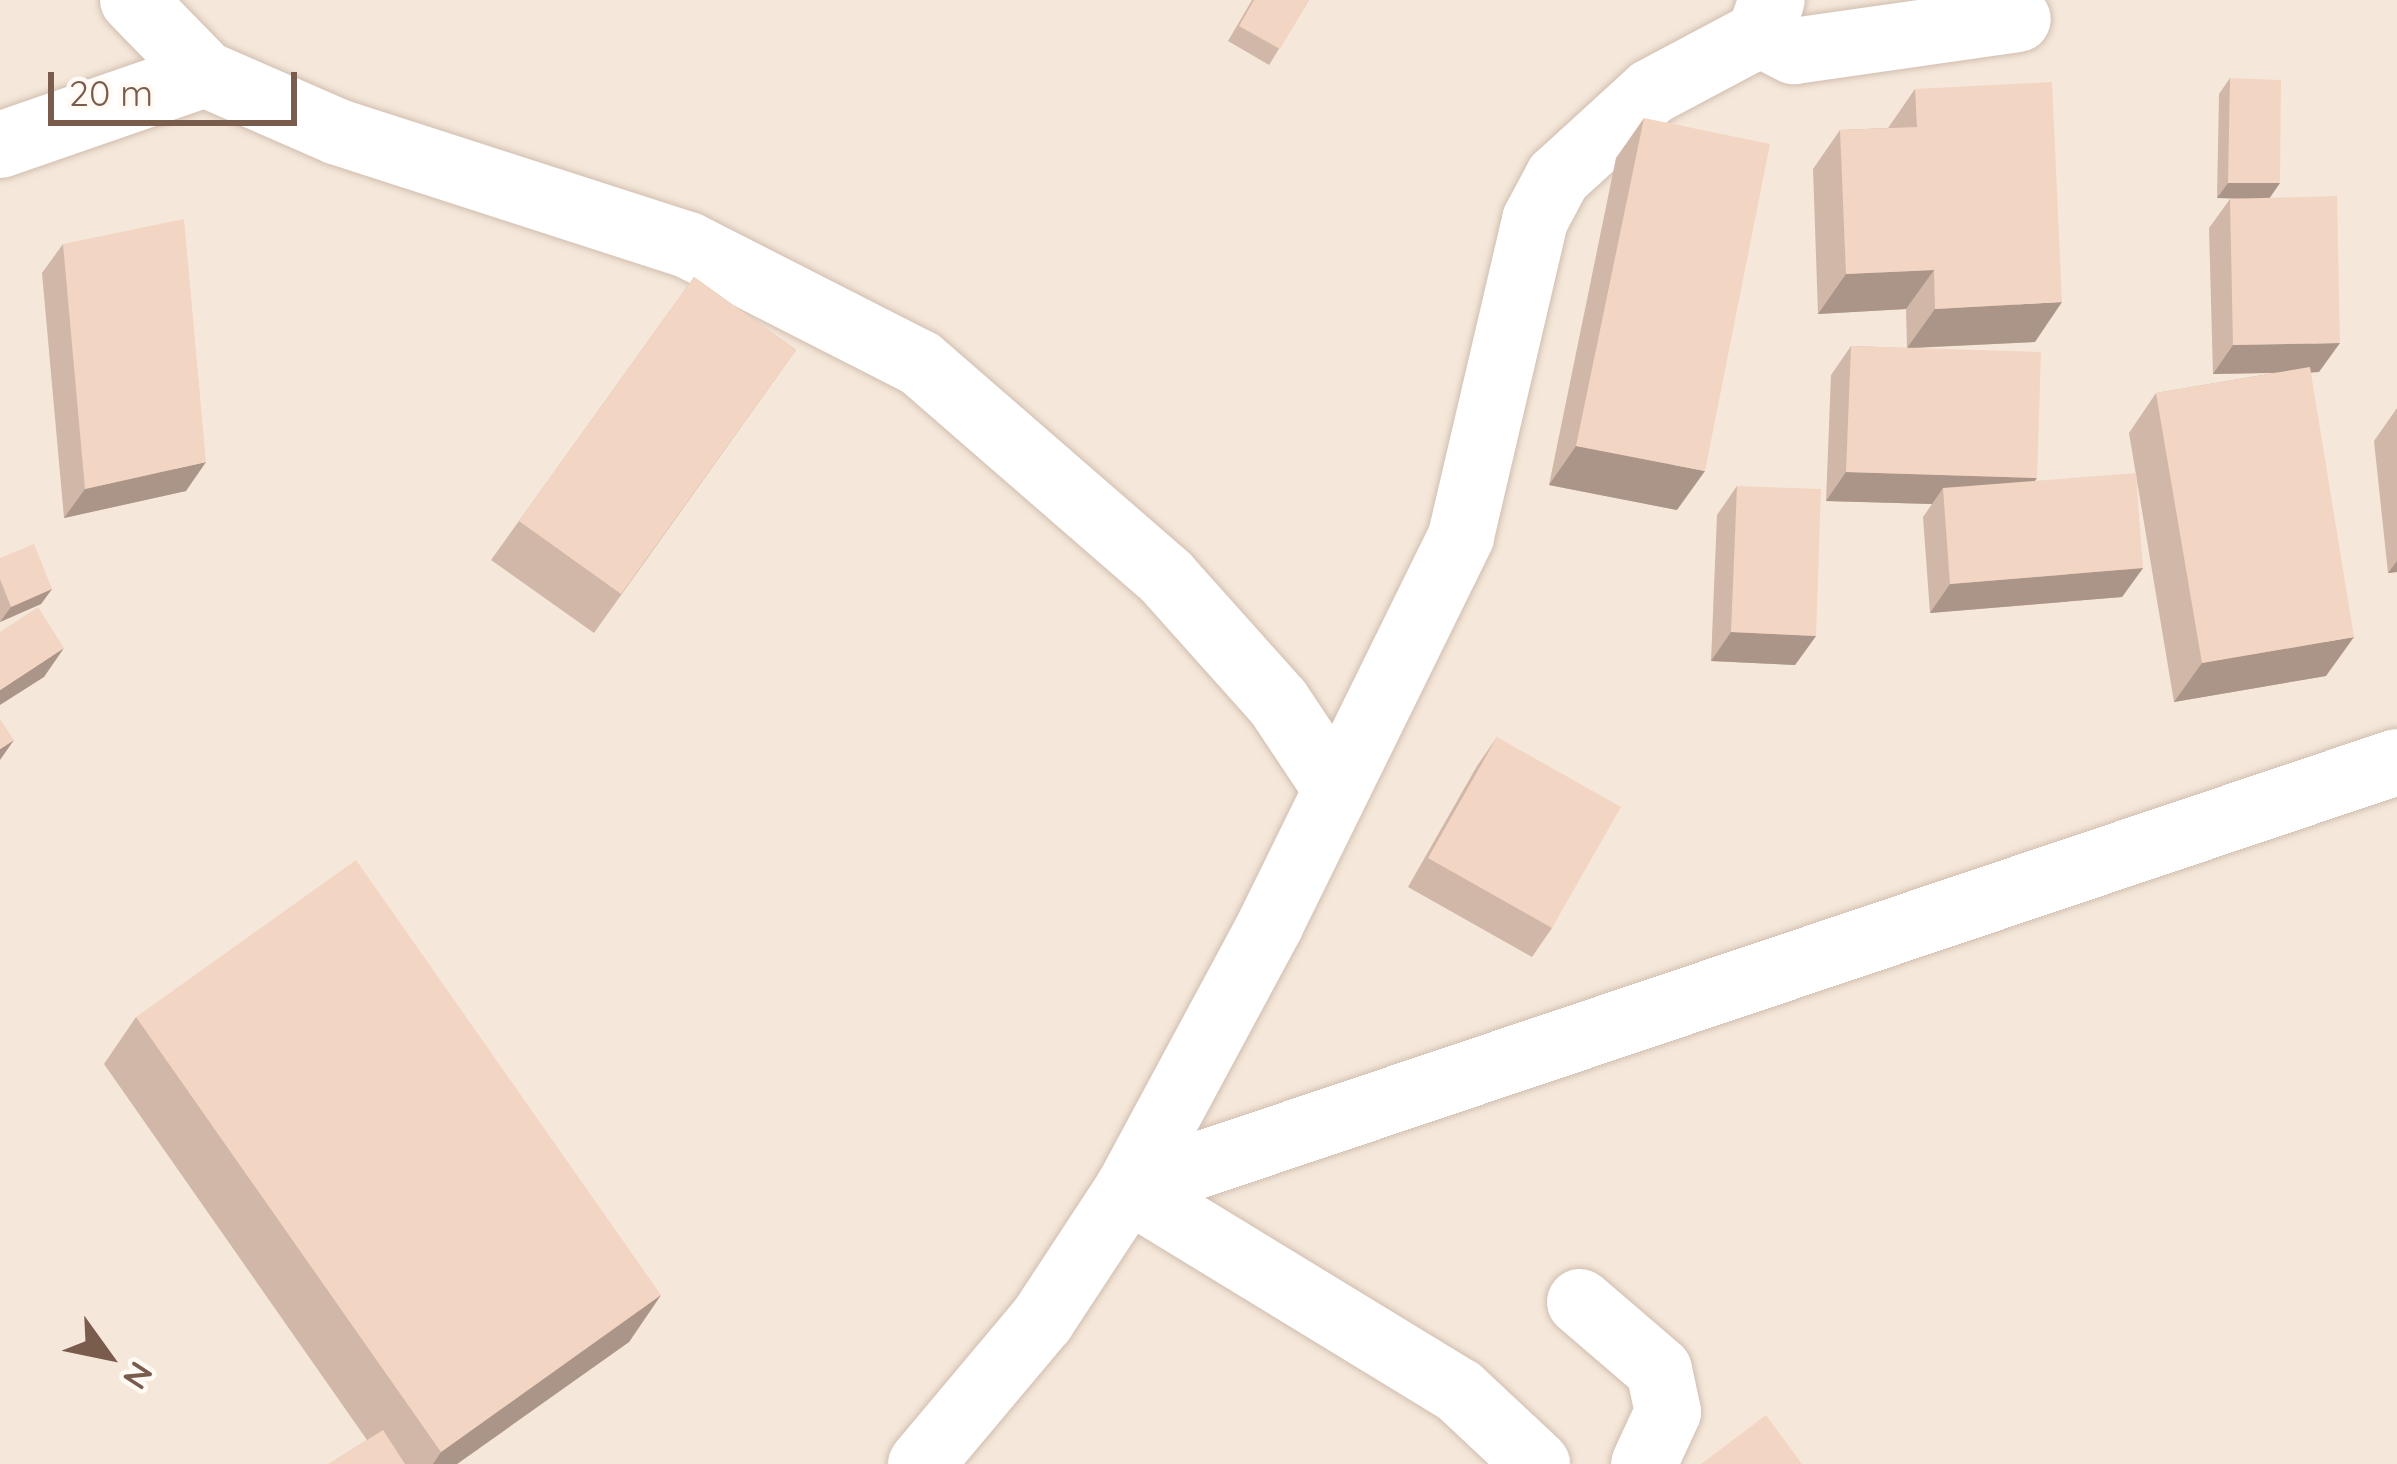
<!DOCTYPE html>
<html>
<head>
<meta charset="utf-8">
<style>
  body { margin:0 }
  #map { position:relative; width:2397px; height:1464px; overflow:hidden; background:#fdf6ec; font-family:Quicksand,sans-serif }
  div>[style] { position:absolute }
  .residential>* { inset:0; background:#f5e8da }
  .roads { filter:drop-shadow(0 0 3px #d1beb0) drop-shadow(0 0 3px #d1beb0) }
  .minor>* { height:66px; margin:-33px; padding:0 33px; transform-origin:33px; border-radius:33px; background:#fff }
  .wall>* { inset:0; background:#d1b7a8 }
  .shaded-wall>* { inset:0; background:#aa9588 }
  .building>* { inset:0; background:#f3d5c3 }
  span { translate:-50% -50%; white-space:nowrap; text-align:center; line-height:1.15; -webkit-text-stroke:9px #fffaf3; paint-order:stroke }
  .north { position:absolute; left:48px; top:1296px; width:120px; height:120px; -webkit-text-stroke:9px #fffaf3; paint-order:stroke; rotate:123deg; font-size:33px; font-weight:700; line-height:48px; text-align:center; color:#7a5c4d }
  .north::after { content:''; display:block; margin:auto; width:42px; height:54px; background:#7a5c4d; clip-path:polygon(50% 0,100% 100%,50% 72%,0 100%) }
  .scale { position:absolute; left:48px; top:72px; width:249px; height:54px; box-sizing:border-box; border:6px solid #7a5c4d; border-top:0; padding-left:15px; font-size:36px; line-height:42px; white-space:nowrap; color:#7a5c4d; -webkit-text-stroke:9px #fffaf3; paint-order:stroke }
</style>
</head>
<body>
<div id="map">
  <div class="residential">
    <div style="clip-path:polygon(0 0,2397px 0,2397px 1464px,0 1464px)"></div>
  </div>
  <div class="roads">
    <div class="minor">
      <div style="left:133px;top:0;width:103px;rotate:45.8deg"></div>
      <div style="left:205px;top:74px;width:145px;rotate:23.6deg"></div>
      <div style="left:338px;top:132px;width:368px;rotate:17.9deg"></div>
      <div style="left:688px;top:245px;width:260px;rotate:27deg"></div>
      <div style="left:920px;top:363px;width:327px;rotate:41deg"></div>
      <div style="left:1167px;top:578px;width:166px;rotate:48.2deg"></div>
      <div style="left:1278px;top:702px;width:97px;rotate:56.3deg"></div>
      <div style="left:1760px;top:34px;width:38px;rotate:27deg"></div>
      <div style="left:1794px;top:51px;width:226px;rotate:-8.1deg"></div>
      <div style="left:0;top:145px;width:217px;rotate:-19.1deg"></div>
      <div style="left:1128px;top:1189px;width:1339px;rotate:-18.6deg"></div>
      <div style="left:1128px;top:1189px;width:388px;rotate:31.4deg"></div>
      <div style="left:1459px;top:1391px;width:107px;rotate:43.1deg"></div>
      <div style="left:1580px;top:1302px;width:104px;rotate:40.7deg"></div>
      <div style="left:1659px;top:1370px;width:43px;rotate:77.9deg"></div>
      <div style="left:1668px;top:1412px;width:57px;rotate:114.8deg"></div>
      <div style="left:921px;top:1464px;width:188px;rotate:-50deg"></div>
      <div style="left:1042px;top:1320px;width:157px;rotate:-56.7deg"></div>
      <div style="left:1128px;top:1189px;width:300px;rotate:-61.7deg"></div>
      <div style="left:1270px;top:925px;width:433px;rotate:-63.8deg"></div>
      <div style="left:1461px;top:536px;width:325px;rotate:-76.8deg"></div>
      <div style="left:1535px;top:220px;width:49px;rotate:-61.9deg"></div>
      <div style="left:1558px;top:177px;width:126px;rotate:-42.4deg"></div>
      <div style="left:1651px;top:92px;width:123px;rotate:-28deg"></div>
      <div style="left:1760px;top:34px;width:36px;rotate:-71deg"></div>
    </div>
  </div>
  <div class="wall">
    <div style="clip-path:polygon(1252px 0,1309px 0,1269px 65px,1228px 41px)"></div>
    <div style="clip-path:polygon(2230px 78px,2270px 198px,2319px 372px,2311px 373px,2326px 676px,2174px 702px,2129px 433px,2156px 393px,2274px 373px,2213px 374px,2209px 228px,2230px 199px,2242px 199px,2217px 198px,2219px 94px)"></div>
    <div style="clip-path:polygon(1915px 89px,2035px 342px,1916px 348px,2035px 481px,2143px 568px,2122px 597px,1930px 613px,1923px 517px,1932px 504px,1826px 501px,1831px 375px,1851px 346px,1907px 348px,1906px 309px,1818px 314px,1813px 169px,1840px 130px,1888px 128px)"></div>
    <div style="clip-path:polygon(1644px 118px,1677px 510px,1549px 485px,1616px 158px)"></div>
    <div style="clip-path:polygon(63px 244px,186px 491px,64px 518px,42px 273px)"></div>
    <div style="clip-path:polygon(694px 277px,796px 350px,594px 633px,491px 560px)"></div>
    <div style="clip-path:polygon(2397px 408px,2397px 572px,2388px 573px,2374px 441px)"></div>
    <div style="clip-path:polygon(1737px 486px,1816px 636px,1795px 665px,1711px 661px,1717px 515px)"></div>
    <div style="clip-path:polygon(0 558px,52px 589px,41px 604px,0 622px)"></div>
    <div style="clip-path:polygon(1497px 737px,1552px 928px,1532px 957px,1408px 887px,1477px 766px)"></div>
    <div style="clip-path:polygon(136px 1017px,661px 1295px,629px 1342px,457px 1464px,329px 1464px,367px 1440px,104px 1064px)"></div>
  </div>
  <div class="shaded-wall">
    <div style="clip-path:polygon(2228px 183px,2280px 183px,2269px 199px,2217px 198px)"></div>
    <div style="clip-path:polygon(1934px 270px,1906px 309px,1818px 314px,1846px 274px)"></div>
    <div style="clip-path:polygon(2062px 302px,2035px 342px,1907px 348px,1935px 309px)"></div>
    <div style="clip-path:polygon(2340px 343px,2319px 372px,2213px 374px,2233px 345px)"></div>
    <div style="clip-path:polygon(1576px 446px,1705px 471px,1677px 510px,1549px 485px)"></div>
    <div style="clip-path:polygon(206px 462px,186px 491px,64px 518px,85px 489px)"></div>
    <div style="clip-path:polygon(1846px 472px,2037px 478px,2017px 507px,1943px 488px,1932px 504px,1826px 501px)"></div>
    <div style="clip-path:polygon(2397px 561px,2397px 572px,2388px 573px)"></div>
    <div style="clip-path:polygon(2143px 568px,2122px 597px,1930px 613px,1950px 584px)"></div>
    <div style="clip-path:polygon(52px 589px,41px 604px,0 622px,11px 607px)"></div>
    <div style="clip-path:polygon(1731px 632px,1816px 636px,1795px 665px,1711px 661px)"></div>
    <div style="clip-path:polygon(2354px 637px,2326px 676px,2174px 702px,2202px 663px)"></div>
    <div style="clip-path:polygon(64px 648px,44px 677px,0 705px,0 690px)"></div>
    <div style="clip-path:polygon(14px 740px,0 760px,0 749px)"></div>
    <div style="clip-path:polygon(661px 1295px,629px 1342px,457px 1464px,433px 1464px,441px 1452px)"></div>
  </div>
  <div class="building">
    <div style="clip-path:polygon(1254px 0,1309px 0,1280px 49px,1239px 26px)"></div>
    <div style="clip-path:polygon(2230px 78px,2281px 80px,2280px 183px,2228px 183px)"></div>
    <div style="clip-path:polygon(2052px 82px,2062px 302px,1935px 309px,1934px 270px,1846px 274px,1840px 130px,1917px 127px,1915px 89px)"></div>
    <div style="clip-path:polygon(1644px 118px,1770px 144px,1705px 471px,1576px 446px)"></div>
    <div style="clip-path:polygon(2337px 196px,2340px 343px,2233px 345px,2230px 199px)"></div>
    <div style="clip-path:polygon(184px 219px,206px 462px,85px 489px,63px 244px)"></div>
    <div style="clip-path:polygon(694px 277px,796px 350px,621px 594px,519px 521px)"></div>
    <div style="clip-path:polygon(1851px 346px,2041px 352px,2037px 478px,1846px 472px)"></div>
    <div style="clip-path:polygon(2310px 367px,2354px 637px,2202px 663px,2156px 393px)"></div>
    <div style="clip-path:polygon(2136px 473px,2143px 568px,1950px 584px,1943px 488px)"></div>
    <div style="clip-path:polygon(1737px 486px,1821px 489px,1816px 636px,1731px 632px)"></div>
    <div style="clip-path:polygon(34px 544px,52px 589px,11px 607px,0 579px,0 558px)"></div>
    <div style="clip-path:polygon(38px 607px,64px 648px,0 690px,0 632px)"></div>
    <div style="clip-path:polygon(0 719px,14px 740px,0 749px)"></div>
    <div style="clip-path:polygon(1497px 737px,1621px 807px,1552px 928px,1428px 858px)"></div>
    <div style="clip-path:polygon(356px 860px,661px 1295px,441px 1452px,136px 1017px)"></div>
    <div style="clip-path:polygon(1766px 1415px,1802px 1464px,1701px 1464px)"></div>
    <div style="clip-path:polygon(383px 1430px,405px 1464px,329px 1464px)"></div>
  </div>
  <div class="north">N</div>
  <div class="scale">20 m</div>
</div>
</body>
</html>
